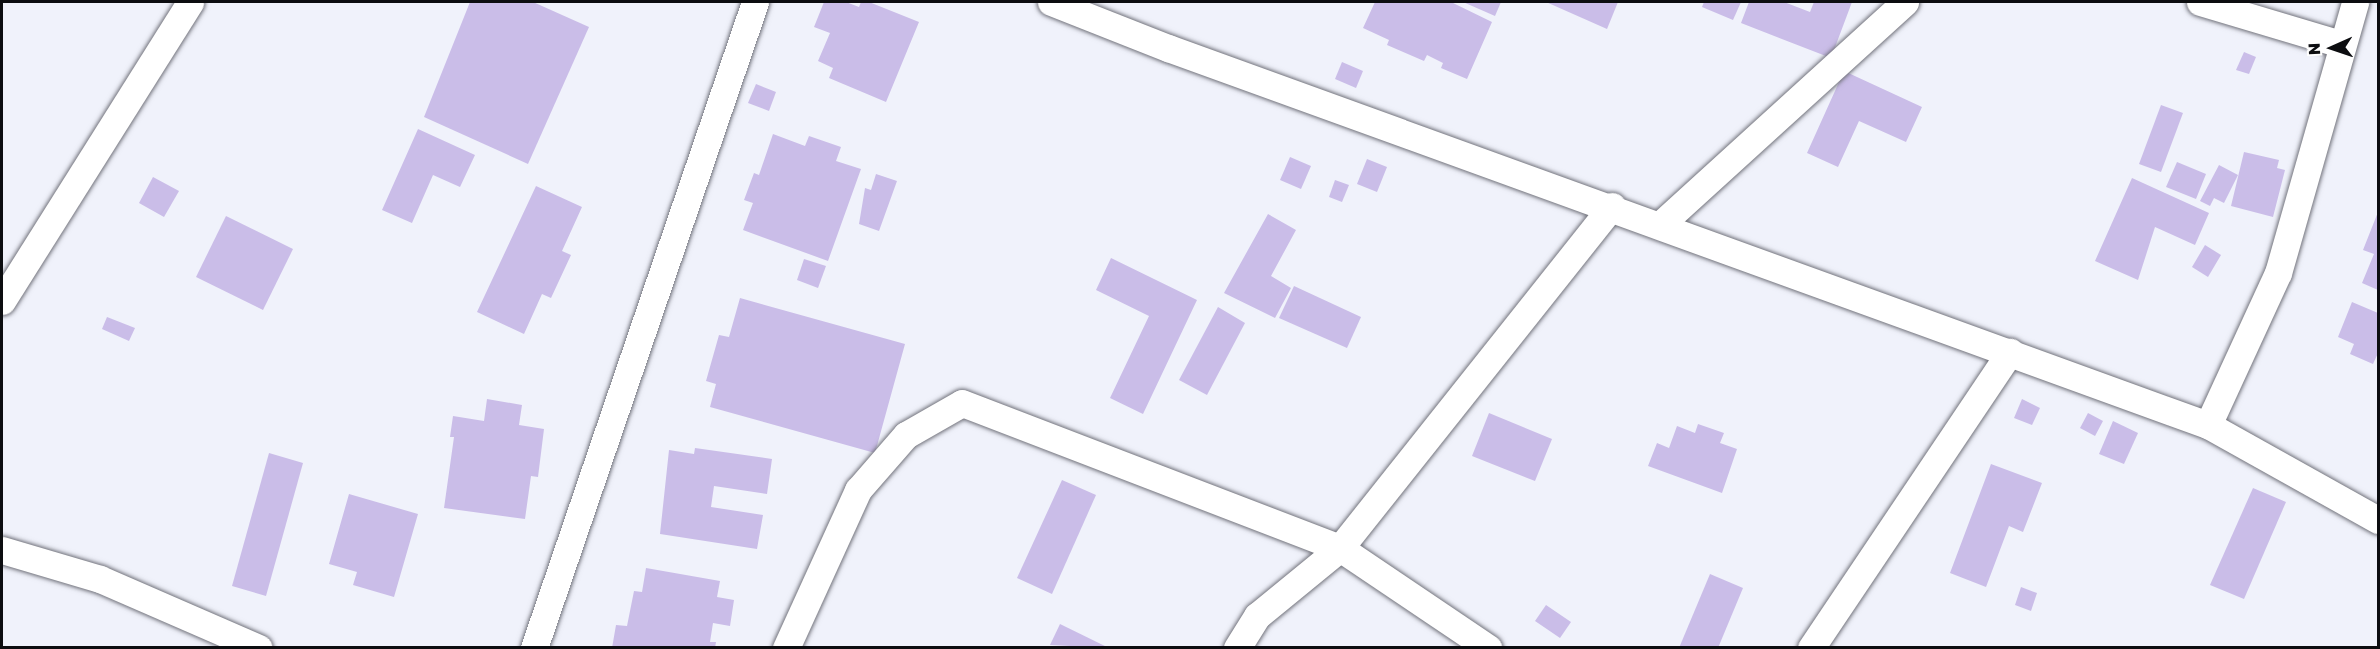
<!DOCTYPE html>
<html>
<head>
<meta charset="utf-8">
<style>
  body { margin:0 }
  #map { position:relative; width:2380px; height:649px; overflow:hidden; background:#f0f2fb; font-family:"Golos Text",sans-serif }
  div>[style] { position:absolute }
  .building>* { inset:0; background:#cabde8 }
  .roads { filter:drop-shadow(0 0 2px #72737c) drop-shadow(0 0 2px #72737c) }
  .minor>* { height:27px; margin:-13.5px; padding:0 13.5px; transform-origin:13.5px; border-radius:13.5px; background:#fff }
  span { translate:-50% -50%; white-space:nowrap; text-align:center; line-height:1.15; -webkit-text-stroke:6px #fff; paint-order:stroke }
  .frame { position:absolute; inset:0; border:3px solid #0c0d10; pointer-events:none }
  .north { position:absolute; left:2302px; top:18px; width:60px; height:60px; -webkit-text-stroke:4px #fff; paint-order:stroke; rotate:267deg; font-size:16px; font-weight:700; line-height:24px; text-align:center; color:#0c0d10 }
  .north::after { content:''; display:block; margin:auto; width:21px; height:27px; background:#0c0d10; clip-path:polygon(50% 0,100% 100%,50% 72%,0 100%) }
</style>
</head>
<body>
<div id="map">
  <div class="building">
    <div style="clip-path:polygon(470px 2px,533px 2px,589px 27px,528px 164px,424px 117px)"></div>
    <div style="clip-path:polygon(824px 2px,846px 2px,859px 7px,861px 2px,869px 2px,919px 22px,886px 102px,829px 78px,833px 68px,818px 61px,830px 33px,814px 27px)"></div>
    <div style="clip-path:polygon(1375px 2px,1451px 2px,1492px 22px,1467px 79px,1441px 68px,1443px 63px,1427px 55px,1424px 61px,1387px 45px,1389px 40px,1363px 28px)"></div>
    <div style="clip-path:polygon(1463px 2px,1501px 2px,1495px 16px)"></div>
    <div style="clip-path:polygon(1546px 2px,1618px 2px,1607px 29px)"></div>
    <div style="clip-path:polygon(1704px 2px,1741px 2px,1733px 20px,1702px 7px)"></div>
    <div style="clip-path:polygon(1749px 2px,1784px 2px,1810px 12px,1814px 2px,1852px 2px,1831px 58px,1741px 23px)"></div>
    <div style="clip-path:polygon(2244px 52px,2256px 57px,2249px 74px,2236px 70px)"></div>
    <div style="clip-path:polygon(1342px 62px,1363px 71px,1356px 88px,1335px 79px)"></div>
    <div style="clip-path:polygon(1844px 71px,1922px 107px,1906px 142px,1859px 121px,1838px 167px,1807px 153px)"></div>
    <div style="clip-path:polygon(756px 84px,776px 92px,769px 111px,748px 103px)"></div>
    <div style="clip-path:polygon(2161px 105px,2183px 113px,2161px 172px,2139px 164px)"></div>
    <div style="clip-path:polygon(418px 129px,475px 155px,460px 187px,433px 175px,412px 223px,382px 210px)"></div>
    <div style="clip-path:polygon(773px 134px,805px 146px,809px 136px,841px 147px,836px 161px,861px 169px,828px 261px,743px 230px,753px 203px,744px 200px,754px 173px,759px 175px)"></div>
    <div style="clip-path:polygon(2244px 152px,2279px 160px,2277px 168px,2285px 170px,2273px 217px,2231px 206px)"></div>
    <div style="clip-path:polygon(1290px 157px,1311px 166px,1301px 189px,1280px 180px)"></div>
    <div style="clip-path:polygon(1367px 159px,1387px 167px,1377px 192px,1357px 184px)"></div>
    <div style="clip-path:polygon(2177px 162px,2206px 174px,2196px 199px,2166px 187px)"></div>
    <div style="clip-path:polygon(2219px 165px,2238px 175px,2224px 203px,2214px 198px,2210px 206px,2200px 201px)"></div>
    <div style="clip-path:polygon(876px 174px,897px 181px,879px 231px,859px 224px,865px 188px,871px 190px)"></div>
    <div style="clip-path:polygon(153px 177px,179px 191px,164px 217px,139px 203px)"></div>
    <div style="clip-path:polygon(2132px 178px,2209px 213px,2195px 245px,2155px 227px,2138px 280px,2095px 261px)"></div>
    <div style="clip-path:polygon(1335px 180px,1349px 185px,1342px 202px,1329px 197px)"></div>
    <div style="clip-path:polygon(536px 186px,582px 207px,562px 251px,571px 255px,551px 298px,542px 294px,524px 334px,477px 312px)"></div>
    <div style="clip-path:polygon(2378px 212px,2378px 290px,2362px 283px,2374px 254px,2363px 250px)"></div>
    <div style="clip-path:polygon(1268px 214px,1296px 230px,1271px 276px,1291px 288px,1275px 318px,1224px 293px)"></div>
    <div style="clip-path:polygon(226px 216px,293px 249px,263px 310px,196px 277px)"></div>
    <div style="clip-path:polygon(2205px 245px,2221px 255px,2208px 277px,2192px 267px)"></div>
    <div style="clip-path:polygon(1111px 258px,1197px 300px,1143px 414px,1110px 398px,1149px 316px,1096px 290px)"></div>
    <div style="clip-path:polygon(804px 259px,826px 266px,818px 288px,797px 280px)"></div>
    <div style="clip-path:polygon(1294px 286px,1361px 317px,1347px 348px,1279px 318px)"></div>
    <div style="clip-path:polygon(740px 298px,905px 344px,875px 453px,710px 407px,716px 384px,706px 381px,719px 335px,729px 337px)"></div>
    <div style="clip-path:polygon(2352px 302px,2378px 313px,2378px 353px,2373px 364px,2350px 354px,2354px 344px,2338px 337px)"></div>
    <div style="clip-path:polygon(1218px 307px,1245px 323px,1207px 395px,1179px 380px)"></div>
    <div style="clip-path:polygon(107px 317px,135px 328px,129px 341px,102px 329px)"></div>
    <div style="clip-path:polygon(487px 399px,522px 405px,519px 425px,544px 429px,538px 477px,531px 476px,525px 519px,444px 508px,454px 437px,450px 437px,453px 416px,484px 421px)"></div>
    <div style="clip-path:polygon(2022px 399px,2040px 408px,2032px 425px,2014px 418px)"></div>
    <div style="clip-path:polygon(1489px 413px,1552px 439px,1535px 481px,1472px 456px)"></div>
    <div style="clip-path:polygon(2088px 413px,2103px 421px,2095px 436px,2080px 428px)"></div>
    <div style="clip-path:polygon(2113px 421px,2138px 433px,2124px 464px,2099px 454px)"></div>
    <div style="clip-path:polygon(1698px 424px,1724px 433px,1720px 443px,1737px 449px,1722px 493px,1648px 466px,1657px 443px,1669px 448px,1677px 426px,1695px 433px)"></div>
    <div style="clip-path:polygon(695px 448px,772px 459px,767px 494px,714px 486px,711px 507px,763px 515px,757px 549px,660px 534px,669px 450px,694px 454px)"></div>
    <div style="clip-path:polygon(269px 453px,303px 463px,266px 596px,232px 586px)"></div>
    <div style="clip-path:polygon(1991px 464px,2042px 483px,2023px 532px,2009px 526px,1986px 587px,1950px 573px)"></div>
    <div style="clip-path:polygon(1062px 480px,1096px 495px,1052px 594px,1017px 578px)"></div>
    <div style="clip-path:polygon(2253px 488px,2286px 502px,2244px 599px,2210px 585px)"></div>
    <div style="clip-path:polygon(349px 494px,418px 514px,394px 597px,353px 585px,357px 572px,329px 564px)"></div>
    <div style="clip-path:polygon(646px 568px,720px 581px,717px 597px,734px 600px,730px 626px,713px 623px,710px 642px,716px 642px,715px 648px,612px 648px,616px 625px,627px 626px,634px 591px,642px 592px)"></div>
    <div style="clip-path:polygon(1710px 574px,1743px 588px,1718px 648px,1679px 648px)"></div>
    <div style="clip-path:polygon(2021px 587px,2037px 593px,2031px 611px,2015px 605px)"></div>
    <div style="clip-path:polygon(1546px 605px,1571px 622px,1560px 638px,1535px 621px)"></div>
    <div style="clip-path:polygon(1060px 624px,1109px 648px,1050px 645px)"></div>
  </div>
  <div class="roads">
    <div class="minor">
      <div style="left:1051px;top:2px;width:126px;rotate:21.5deg"></div>
      <div style="left:1168px;top:48px;width:1106px;rotate:19.93deg"></div>
      <div style="left:2208px;top:425px;width:195px;rotate:29.2deg"></div>
      <div style="left:2200px;top:2px;width:147px;rotate:16.6deg"></div>
      <div style="left:1661px;top:224px;width:330px;rotate:-42.3deg"></div>
      <div style="left:2px;top:301px;width:353px;rotate:-57.8deg"></div>
      <div style="left:2208px;top:425px;width:167px;rotate:-65.3deg"></div>
      <div style="left:2278px;top:273px;width:282px;rotate:-74.1deg"></div>
      <div style="left:2px;top:550px;width:102px;rotate:16.5deg"></div>
      <div style="left:100px;top:579px;width:173px;rotate:23.5deg"></div>
      <div style="left:534px;top:648px;width:683px;rotate:-71.11deg"></div>
      <div style="left:786px;top:648px;width:174px;rotate:-65.5deg"></div>
      <div style="left:858px;top:490px;width:73px;rotate:-48.9deg"></div>
      <div style="left:906px;top:435px;width:64px;rotate:-29.7deg"></div>
      <div style="left:962px;top:403px;width:405px;rotate:21deg"></div>
      <div style="left:1340px;top:548px;width:179px;rotate:34deg"></div>
      <div style="left:1237px;top:648px;width:38px;rotate:-58deg"></div>
      <div style="left:1257px;top:616px;width:107px;rotate:-39.3deg"></div>
      <div style="left:1340px;top:548px;width:437px;rotate:-51.5deg"></div>
      <div style="left:1811px;top:648px;width:357px;rotate:-56.1deg"></div>
    </div>
  </div>
  <div class="frame"></div>
  <div class="north">N</div>
</div>
</body>
</html>
